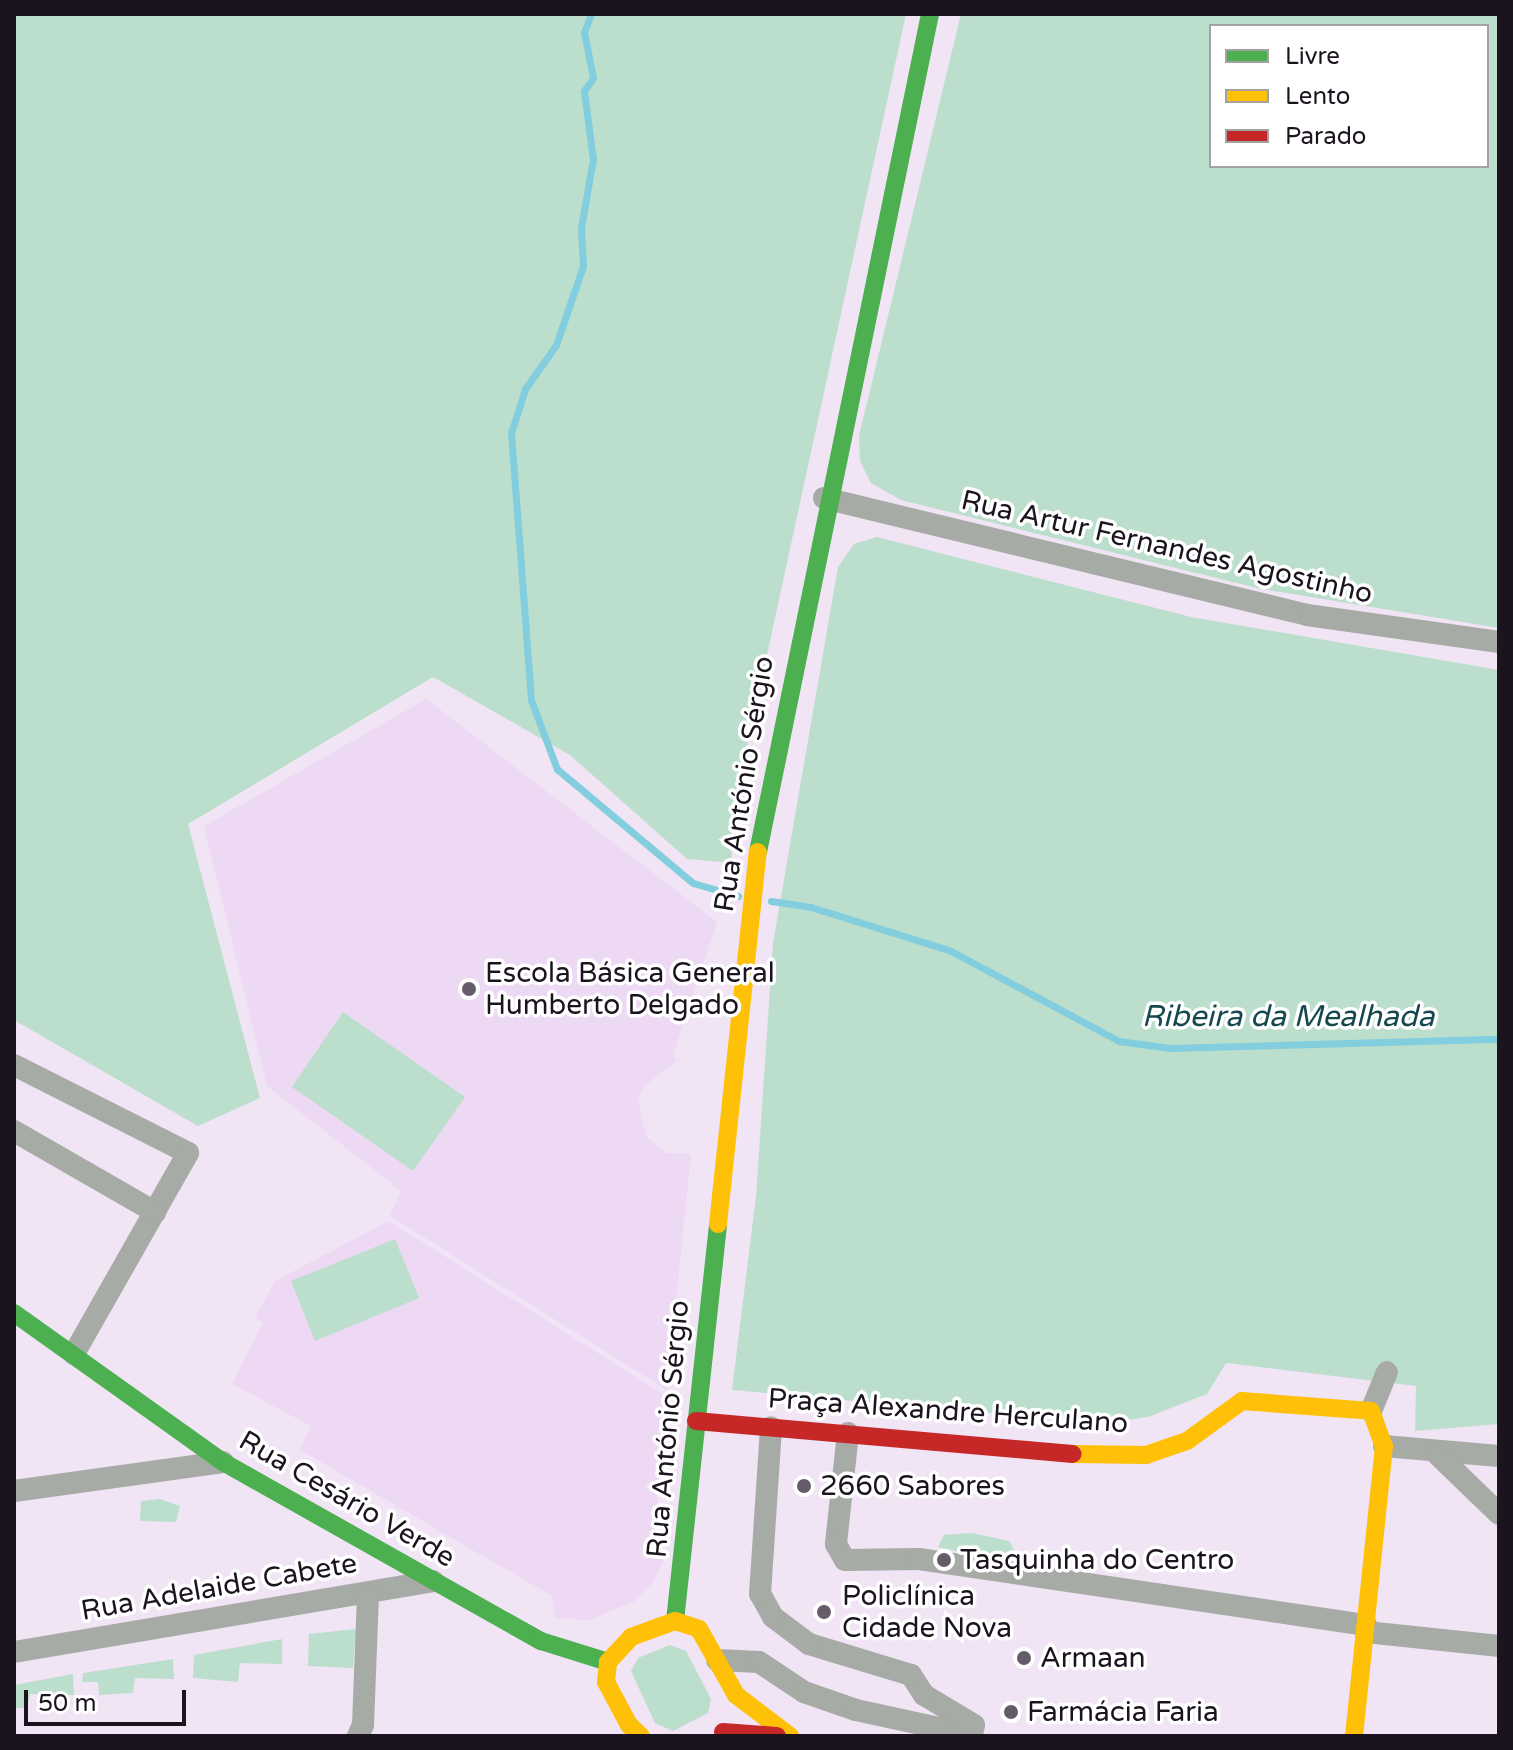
<!DOCTYPE html>
<html>
<head>
<meta charset="utf-8">
<style>
  body { margin:0 }
  #map { position:relative; width:1513px; height:1750px; overflow:hidden; background:#f0e4f5; font-family:"Varela Round",sans-serif }
  div>[style] { position:absolute }
  .built>* { inset:0; background:#edd9f4 }
  .green>* { inset:0; background:#bbdfcc }
  .stream>* { height:7px; margin:-3.5px; padding:0 3.5px; transform-origin:3.5px; border-radius:3.5px; background:#82cedf }
  .street>* { height:22px; margin:-11px; padding:0 11px; transform-origin:11px; border-radius:11px; background:#a6aba5 }
  .fast>* { height:18px; margin:-9px; padding:0 9px; transform-origin:9px; border-radius:9px; background:#4caf50 }
  .slow>* { height:18px; margin:-9px; padding:0 9px; transform-origin:9px; border-radius:9px; background:#ffc107 }
  .jam>* { height:18px; margin:-9px; padding:0 9px; transform-origin:9px; border-radius:9px; background:#c62828 }
  .dots>* { width:22px; height:22px; translate:-50% -50%; box-sizing:border-box; border:4px solid #fff; border-radius:50% }
  span { translate:-50% -50%; white-space:nowrap; text-align:center; line-height:1.15; -webkit-text-stroke:7px #fff; paint-order:stroke }
  .street-label { font-size:28px; color:#1b131d }
  .poi-label { font-size:28px; color:#1b131d }
  .left { translate:0 -50%; text-align:left }
  .water-label { font-size:30px; color:#164850; font-style:italic }
  .frame { position:absolute; inset:0; border:16px solid #1b131d; pointer-events:none }
  .legend { position:absolute; left:1209px; top:24px; width:280px; height:144px; box-sizing:border-box; background:#fff; border:2px solid #a4a1a5; margin:0; padding:10px 14px; list-style:none; font-size:24px; color:#1b131d }
  .legend li { display:flex; align-items:center; gap:16px; height:40px }
  .legend b { width:40px; border:2px solid #a4a1a5 }
  .scale { position:absolute; left:24px; top:1690px; width:162px; height:36px; box-sizing:border-box; border:4px solid #1b131d; border-top:0; padding-left:10px; font-size:24px; line-height:28px; white-space:nowrap; color:#1b131d; -webkit-text-stroke:6px #fff; paint-order:stroke }
</style>
</head>
<body>
<div id="map">
  <div class="built">
    <div style="clip-path:polygon(426px 699px,717px 922px,673px 1055px,677px 1061px,644px 1086px,638px 1100px,646px 1136px,666px 1153px,691px 1154px,667px 1390px,390px 1216px,401px 1191px,267px 1086px,204px 826px)"></div>
    <div style="clip-path:polygon(389px 1221px,666px 1396px,654px 1540px,666px 1556px,653px 1582px,635px 1601px,589px 1620px,556px 1618px,552px 1596px,300px 1450px,311px 1426px,232px 1384px,263px 1323px,255px 1318px,275px 1281px)"></div>
  </div>
  <div class="green">
    <div style="clip-path:polygon(14px 14px,906px 14px,731px 821px,732px 863px,687px 859px,570px 755px,433px 677px,188px 824px,260px 1098px,198px 1126px,14px 1020px)"></div>
    <div style="clip-path:polygon(evenodd,961px 14px,1499px 14px,1499px 628px,1257px 588px,901px 500px,871px 483px,860px 461px,859px 436px,961px 14px,1211px 26px,1487px 26px,1487px 166px,1211px 166px,1211px 26px)"></div>
    <div style="clip-path:polygon(877px 537px,1191px 617px,1499px 670px,1499px 1424px,1415px 1431px,1416px 1386px,1226px 1363px,1207px 1394px,1148px 1417px,1107px 1423px,732px 1390px,756px 1196px,773px 943px,838px 567px,854px 544px)"></div>
    <div style="clip-path:polygon(343px 1012px,465px 1097px,413px 1171px,292px 1087px)"></div>
    <div style="clip-path:polygon(395px 1239px,419px 1298px,315px 1341px,291px 1281px)"></div>
    <div style="clip-path:polygon(160px 1499px,180px 1506px,176px 1522px,140px 1521px,141px 1501px)"></div>
    <div style="clip-path:polygon(972px 1533px,1009px 1541px,1014px 1550px,994px 1560px,938px 1547px,944px 1535px)"></div>
    <div style="clip-path:polygon(356px 1629px,353px 1668px,308px 1666px,309px 1634px)"></div>
    <div style="clip-path:polygon(282px 1639px,282px 1664px,240px 1663px,238px 1682px,193px 1678px,194px 1655px)"></div>
    <div style="clip-path:polygon(670px 1645px,686px 1651px,711px 1699px,708px 1713px,673px 1731px,655px 1723px,631px 1671px,638px 1658px)"></div>
    <div style="clip-path:polygon(173px 1659px,174px 1679px,135px 1678px,133px 1693px,99px 1695px,98px 1682px,82px 1682px,83px 1673px)"></div>
    <div style="clip-path:polygon(73px 1674px,74px 1695px,30px 1694px,27px 1708px,14px 1708px,14px 1685px)"></div>
  </div>
  <div class="stream">
    <div style="left:591px;top:14px;width:19px;rotate:111deg"></div>
    <div style="left:584px;top:32px;width:47px;rotate:78.9deg"></div>
    <div style="left:593px;top:78px;width:16px;rotate:125deg"></div>
    <div style="left:584px;top:91px;width:69px;rotate:82.5deg"></div>
    <div style="left:593px;top:159px;width:70px;rotate:99.9deg"></div>
    <div style="left:581px;top:228px;width:38px;rotate:87deg"></div>
    <div style="left:583px;top:266px;width:83px;rotate:108.9deg"></div>
    <div style="left:556px;top:345px;width:54px;rotate:125.2deg"></div>
    <div style="left:525px;top:389px;width:46px;rotate:107.7deg"></div>
    <div style="left:511px;top:433px;width:268px;rotate:85.7deg"></div>
    <div style="left:531px;top:700px;width:74px;rotate:69.4deg"></div>
    <div style="left:557px;top:769px;width:177px;rotate:40deg"></div>
    <div style="left:693px;top:883px;width:47px;rotate:16.1deg"></div>
    <div style="left:771px;top:901px;width:40px;rotate:8.5deg"></div>
    <div style="left:811px;top:907px;width:147px;rotate:17.4deg"></div>
    <div style="left:951px;top:951px;width:191px;rotate:28.2deg"></div>
    <div style="left:1119px;top:1041px;width:51px;rotate:7.8deg"></div>
    <div style="left:1170px;top:1048px;width:329px;rotate:-1.6deg"></div>
  </div>
  <div class="street">
    <div style="left:824px;top:498px;width:497px;rotate:13.6deg"></div>
    <div style="left:1307px;top:615px;width:194px;rotate:8deg"></div>
    <div style="left:14px;top:1065px;width:195px;rotate:26.8deg"></div>
    <div style="left:188px;top:1153px;width:231px;rotate:119.6deg"></div>
    <div style="left:14px;top:1131px;width:163px;rotate:29.9deg"></div>
    <div style="left:1371px;top:1411px;width:42px;rotate:-67.7deg"></div>
    <div style="left:848px;top:1433px;width:112px;rotate:96.2deg"></div>
    <div style="left:836px;top:1544px;width:18px;rotate:61deg"></div>
    <div style="left:845px;top:1560px;width:74px;rotate:-0.8deg"></div>
    <div style="left:919px;top:1559px;width:452px;rotate:8.4deg"></div>
    <div style="left:1384px;top:1446px;width:115px;rotate:5deg"></div>
    <div style="left:1435px;top:1452px;width:89px;rotate:44.1deg"></div>
    <div style="left:14px;top:1491px;width:211px;rotate:-7.9deg"></div>
    <div style="left:1366px;top:1632px;width:134px;rotate:6deg"></div>
    <div style="left:14px;top:1652px;width:425px;rotate:-9.6deg"></div>
    <div style="left:717px;top:1660px;width:42px;rotate:2.7deg"></div>
    <div style="left:759px;top:1662px;width:54px;rotate:33.7deg"></div>
    <div style="left:804px;top:1692px;width:55px;rotate:19.1deg"></div>
    <div style="left:856px;top:1710px;width:119px;rotate:12.2deg"></div>
    <div style="left:972px;top:1735px;width:10px;rotate:-79deg"></div>
    <div style="left:974px;top:1725px;width:58px;rotate:-149deg"></div>
    <div style="left:924px;top:1695px;width:24px;rotate:-123deg"></div>
    <div style="left:911px;top:1675px;width:107px;rotate:-163.1deg"></div>
    <div style="left:809px;top:1644px;width:45px;rotate:-143.1deg"></div>
    <div style="left:773px;top:1617px;width:26px;rotate:-119deg"></div>
    <div style="left:760px;top:1594px;width:167px;rotate:-86.2deg"></div>
    <div style="left:358px;top:1736px;width:12px;rotate:-66deg"></div>
    <div style="left:363px;top:1725px;width:132px;rotate:-87.8deg"></div>
  </div>
  <div class="fast">
    <div style="left:758px;top:852px;width:855px;rotate:-78.4deg"></div>
    <div style="left:14px;top:1313px;width:257px;rotate:35.5deg"></div>
    <div style="left:223px;top:1462px;width:365px;rotate:29.4deg"></div>
    <div style="left:541px;top:1641px;width:70px;rotate:17.4deg"></div>
    <div style="left:675px;top:1621px;width:399px;rotate:-83.8deg"></div>
  </div>
  <div class="slow">
    <div style="left:718px;top:1224px;width:374px;rotate:-83.9deg"></div>
    <div style="left:1073px;top:1454px;width:73px;rotate:0.8deg"></div>
    <div style="left:1146px;top:1455px;width:43px;rotate:-18.9deg"></div>
    <div style="left:1187px;top:1441px;width:68px;rotate:-36deg"></div>
    <div style="left:1242px;top:1401px;width:129px;rotate:4.4deg"></div>
    <div style="left:1371px;top:1411px;width:37px;rotate:70deg"></div>
    <div style="left:1384px;top:1446px;width:292px;rotate:95.9deg"></div>
    <div style="left:641px;top:1736px;width:16px;rotate:-137deg"></div>
    <div style="left:629px;top:1725px;width:49px;rotate:-118.1deg"></div>
    <div style="left:606px;top:1682px;width:20px;rotate:-84deg"></div>
    <div style="left:608px;top:1662px;width:34px;rotate:-47deg"></div>
    <div style="left:631px;top:1637px;width:47px;rotate:-20deg"></div>
    <div style="left:675px;top:1621px;width:25px;rotate:18deg"></div>
    <div style="left:699px;top:1629px;width:76px;rotate:60.7deg"></div>
    <div style="left:736px;top:1695px;width:68px;rotate:37.2deg"></div>
  </div>
  <div class="jam">
    <div style="left:696px;top:1421px;width:378px;rotate:5deg"></div>
    <div style="left:723px;top:1732px;width:54px;rotate:4.2deg"></div>
  </div>
  <div class="dots">
    <div style="left:469px;top:989px;background:#665c69"></div>
    <div style="left:804px;top:1486px;background:#665c69"></div>
    <div style="left:944px;top:1560px;background:#665c69"></div>
    <div style="left:824px;top:1612px;background:#665c69"></div>
    <div style="left:1024px;top:1658px;background:#665c69"></div>
    <div style="left:1011px;top:1712px;background:#665c69"></div>
  </div>
  <div class="street-label">
    <span style="left:1167px;top:547px;rotate:13deg">Rua Artur Fernandes Agostinho</span>
    <span style="left:744px;top:784px;rotate:-81deg">Rua António Sérgio</span>
    <span style="left:948px;top:1411px;rotate:4deg">Praça Alexandre Herculano</span>
    <span style="left:668px;top:1429px;rotate:-85deg">Rua António Sérgio</span>
    <span style="left:347px;top:1499px;rotate:30deg">Rua Cesário Verde</span>
    <span style="left:219px;top:1587px;rotate:-10deg">Rua Adelaide Cabete</span>
  </div>
  <div class="poi-label">
    <span class="left" style="left:485px;top:989px">Escola Básica General<br>Humberto Delgado</span>
    <span class="left" style="left:820px;top:1486px">2660 Sabores</span>
    <span class="left" style="left:960px;top:1560px">Tasquinha do Centro</span>
    <span class="left" style="left:842px;top:1612px">Policlínica<br>Cidade Nova</span>
    <span class="left" style="left:1040px;top:1658px">Armaan</span>
    <span class="left" style="left:1027px;top:1712px">Farmácia Faria</span>
  </div>
  <div class="water-label">
    <span style="left:1288px;top:1017px">Ribeira da Mealhada</span>
  </div>
  <div class="frame"></div>
  <ul class="legend">
  <li><b style="height:10px;background:#4caf50"></b>Livre</li>
  <li><b style="height:10px;background:#ffc107"></b>Lento</li>
  <li><b style="height:10px;background:#c62828"></b>Parado</li>
  </ul>
  <div class="scale">50 m</div>
</div>
</body>
</html>
